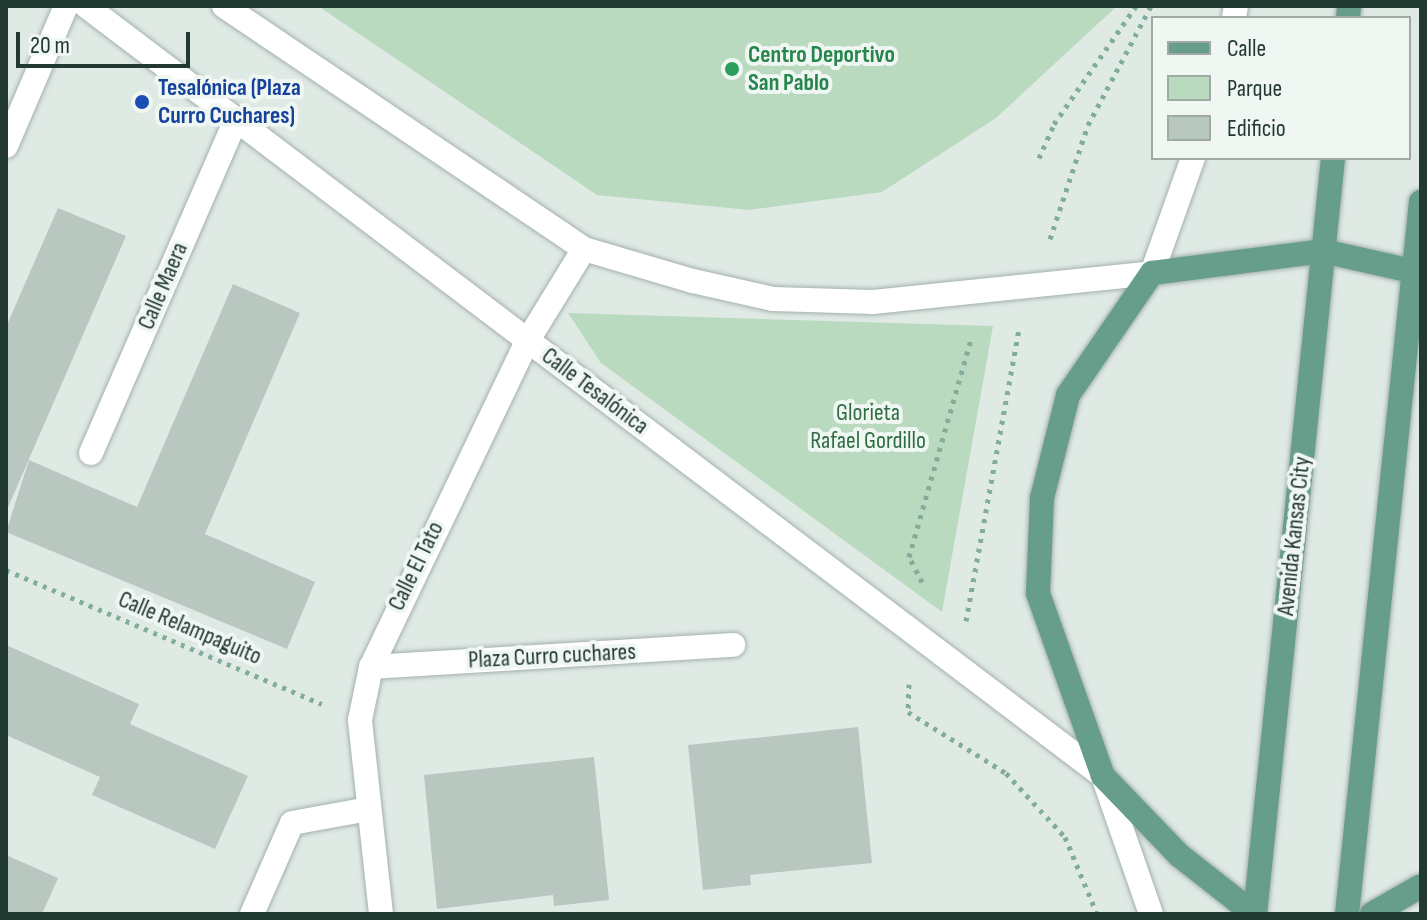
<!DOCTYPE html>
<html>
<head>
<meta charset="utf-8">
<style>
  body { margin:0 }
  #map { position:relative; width:1427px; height:920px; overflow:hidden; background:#e0eae5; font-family:"Sofia Sans Condensed",sans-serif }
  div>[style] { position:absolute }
  .green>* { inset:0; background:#badac0 }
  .building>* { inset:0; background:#b8c7c0 }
  .path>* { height:5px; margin-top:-2.5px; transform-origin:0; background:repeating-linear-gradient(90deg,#82ac9b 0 4px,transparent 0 10px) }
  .roads { filter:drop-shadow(0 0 2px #a3b1ab) drop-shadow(0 0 2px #a3b1ab) }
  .street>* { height:24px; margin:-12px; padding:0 12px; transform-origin:12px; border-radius:12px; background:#fff }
  .secondary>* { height:24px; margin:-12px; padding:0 12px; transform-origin:12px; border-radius:12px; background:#fff }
  .primary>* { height:24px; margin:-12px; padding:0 12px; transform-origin:12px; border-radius:12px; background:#679d8b }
  .dots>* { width:22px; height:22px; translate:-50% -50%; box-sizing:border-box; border:4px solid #f0f7f3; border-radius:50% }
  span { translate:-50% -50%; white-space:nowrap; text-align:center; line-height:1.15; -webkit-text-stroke:8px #f0f7f3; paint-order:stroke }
  .leisure-label { font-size:24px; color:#27864d; font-weight:700 }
  .left { translate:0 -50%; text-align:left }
  .transit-label { font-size:24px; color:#164399; font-weight:700 }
  .street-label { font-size:24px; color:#223931 }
  .park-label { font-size:24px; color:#2e6d42 }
  .frame { position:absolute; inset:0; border:8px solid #223931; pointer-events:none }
  .legend { position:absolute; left:1151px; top:16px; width:260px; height:144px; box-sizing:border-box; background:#f0f7f3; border:2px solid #9eaba5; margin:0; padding:10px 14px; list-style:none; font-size:24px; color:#223931 }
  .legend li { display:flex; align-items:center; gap:16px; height:40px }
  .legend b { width:40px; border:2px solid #9eaba5 }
  .scale { position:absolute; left:16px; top:32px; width:174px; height:36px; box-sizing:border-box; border:4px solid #223931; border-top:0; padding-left:10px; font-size:24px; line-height:28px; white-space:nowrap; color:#223931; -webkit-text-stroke:6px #f0f7f3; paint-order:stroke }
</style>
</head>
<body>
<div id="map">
  <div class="green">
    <div style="clip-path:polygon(318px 6px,1117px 6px,996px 118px,882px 192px,749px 210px,597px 195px)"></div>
    <div style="clip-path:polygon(568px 313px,993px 326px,942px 612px,601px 363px)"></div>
  </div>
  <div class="building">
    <div style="clip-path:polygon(58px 208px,126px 236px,6px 512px,6px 327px)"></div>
    <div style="clip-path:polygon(233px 284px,300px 313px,205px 534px,315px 582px,287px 649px,6px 532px,29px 460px,137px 507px)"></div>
    <div style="clip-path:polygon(6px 645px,139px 704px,130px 724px,248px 776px,215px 849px,92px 795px,100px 777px,6px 735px)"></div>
    <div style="clip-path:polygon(858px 727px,872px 863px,750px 875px,751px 885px,703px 890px,688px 745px)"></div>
    <div style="clip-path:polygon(594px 757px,609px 900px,554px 906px,553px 895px,437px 909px,424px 775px)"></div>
    <div style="clip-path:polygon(6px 855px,58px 878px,42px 914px,6px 914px)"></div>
  </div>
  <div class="path">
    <div style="left:1039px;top:158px;width:37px;rotate:-66deg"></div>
    <div style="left:1054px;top:124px;width:144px;rotate:-55.2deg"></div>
    <div style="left:1050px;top:239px;width:120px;rotate:-71.6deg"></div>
    <div style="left:1088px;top:125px;width:135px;rotate:-62.1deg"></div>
    <div style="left:6px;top:570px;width:343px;rotate:23deg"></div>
    <div style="left:922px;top:582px;width:28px;rotate:-117deg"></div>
    <div style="left:909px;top:557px;width:227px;rotate:-74.1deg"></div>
    <div style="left:966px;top:621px;width:298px;rotate:-79.7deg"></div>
    <div style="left:909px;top:684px;width:28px;rotate:92deg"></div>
    <div style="left:908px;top:712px;width:115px;rotate:31.9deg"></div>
    <div style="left:1006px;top:773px;width:87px;rotate:47.3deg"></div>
    <div style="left:1065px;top:837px;width:83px;rotate:67.4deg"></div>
  </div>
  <div class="roads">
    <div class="street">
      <div style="left:1234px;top:18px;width:12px;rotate:-81deg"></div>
      <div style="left:6px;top:146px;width:152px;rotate:-66.8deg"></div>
      <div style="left:1152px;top:273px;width:122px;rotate:-70.4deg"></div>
      <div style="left:91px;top:453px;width:364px;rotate:-66.5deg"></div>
      <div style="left:371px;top:667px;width:363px;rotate:-3.5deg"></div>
      <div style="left:1103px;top:776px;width:146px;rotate:70.8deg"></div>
      <div style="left:252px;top:914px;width:99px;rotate:-66.3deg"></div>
      <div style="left:292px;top:823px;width:78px;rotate:-10.3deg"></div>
      <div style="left:381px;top:914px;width:195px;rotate:-96.2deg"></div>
      <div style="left:360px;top:720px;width:54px;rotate:-78.3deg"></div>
      <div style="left:371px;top:667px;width:363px;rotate:-64.4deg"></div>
      <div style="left:528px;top:340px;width:107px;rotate:-58.4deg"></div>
    </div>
    <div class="secondary">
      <div style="left:86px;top:6px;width:1276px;rotate:37.13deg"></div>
      <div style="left:224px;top:6px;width:434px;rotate:34deg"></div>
      <div style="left:584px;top:249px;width:114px;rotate:16.4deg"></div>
      <div style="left:693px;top:281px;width:82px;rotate:12.7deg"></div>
      <div style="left:773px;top:299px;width:100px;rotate:1.7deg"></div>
      <div style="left:873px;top:302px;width:281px;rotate:-5.9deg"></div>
    </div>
    <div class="primary">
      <div style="left:1348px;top:18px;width:12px;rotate:-85deg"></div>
      <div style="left:1254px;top:914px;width:95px;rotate:-141.8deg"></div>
      <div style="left:1179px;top:855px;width:110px;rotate:-133.9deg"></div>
      <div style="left:1103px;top:776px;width:194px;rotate:-109.6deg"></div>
      <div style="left:1038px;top:593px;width:95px;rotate:-87.6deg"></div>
      <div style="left:1042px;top:498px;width:106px;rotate:-75.8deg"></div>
      <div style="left:1068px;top:395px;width:148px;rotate:-55.5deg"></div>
      <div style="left:1152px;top:273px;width:172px;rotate:-7.3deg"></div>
      <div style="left:1323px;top:251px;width:100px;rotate:12.7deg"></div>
      <div style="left:1255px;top:914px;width:760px;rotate:-84.11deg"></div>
      <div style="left:1347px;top:914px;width:716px;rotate:-84.07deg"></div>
      <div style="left:1372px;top:914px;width:56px;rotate:-29.7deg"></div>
    </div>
  </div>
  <div class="dots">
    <div style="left:732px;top:69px;background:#2e9e5b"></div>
    <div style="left:142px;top:102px;background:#1a4fb4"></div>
  </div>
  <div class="leisure-label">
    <span class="left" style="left:748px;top:69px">Centro Deportivo<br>San Pablo</span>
  </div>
  <div class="transit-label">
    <span class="left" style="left:158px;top:102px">Tesalónica (Plaza<br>Curro Cuchares)</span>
  </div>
  <div class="street-label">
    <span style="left:163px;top:286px;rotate:-67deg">Calle Maera</span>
    <span style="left:595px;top:391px;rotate:37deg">Calle Tesalónica</span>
    <span style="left:1294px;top:536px;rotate:-84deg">Avenida Kansas City</span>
    <span style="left:416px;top:566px;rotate:-64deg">Calle El Tato</span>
    <span style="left:190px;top:628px;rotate:23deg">Calle Relampaguito</span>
    <span style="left:552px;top:656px;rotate:-3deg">Plaza Curro cuchares</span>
  </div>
  <div class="park-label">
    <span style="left:868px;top:427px">Glorieta<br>Rafael Gordillo</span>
  </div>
  <div class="frame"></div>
  <ul class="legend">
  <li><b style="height:10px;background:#679d8b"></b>Calle</li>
  <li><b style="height:22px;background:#badac0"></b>Parque</li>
  <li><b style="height:22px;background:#b8c7c0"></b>Edificio</li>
  </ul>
  <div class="scale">20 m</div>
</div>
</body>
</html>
